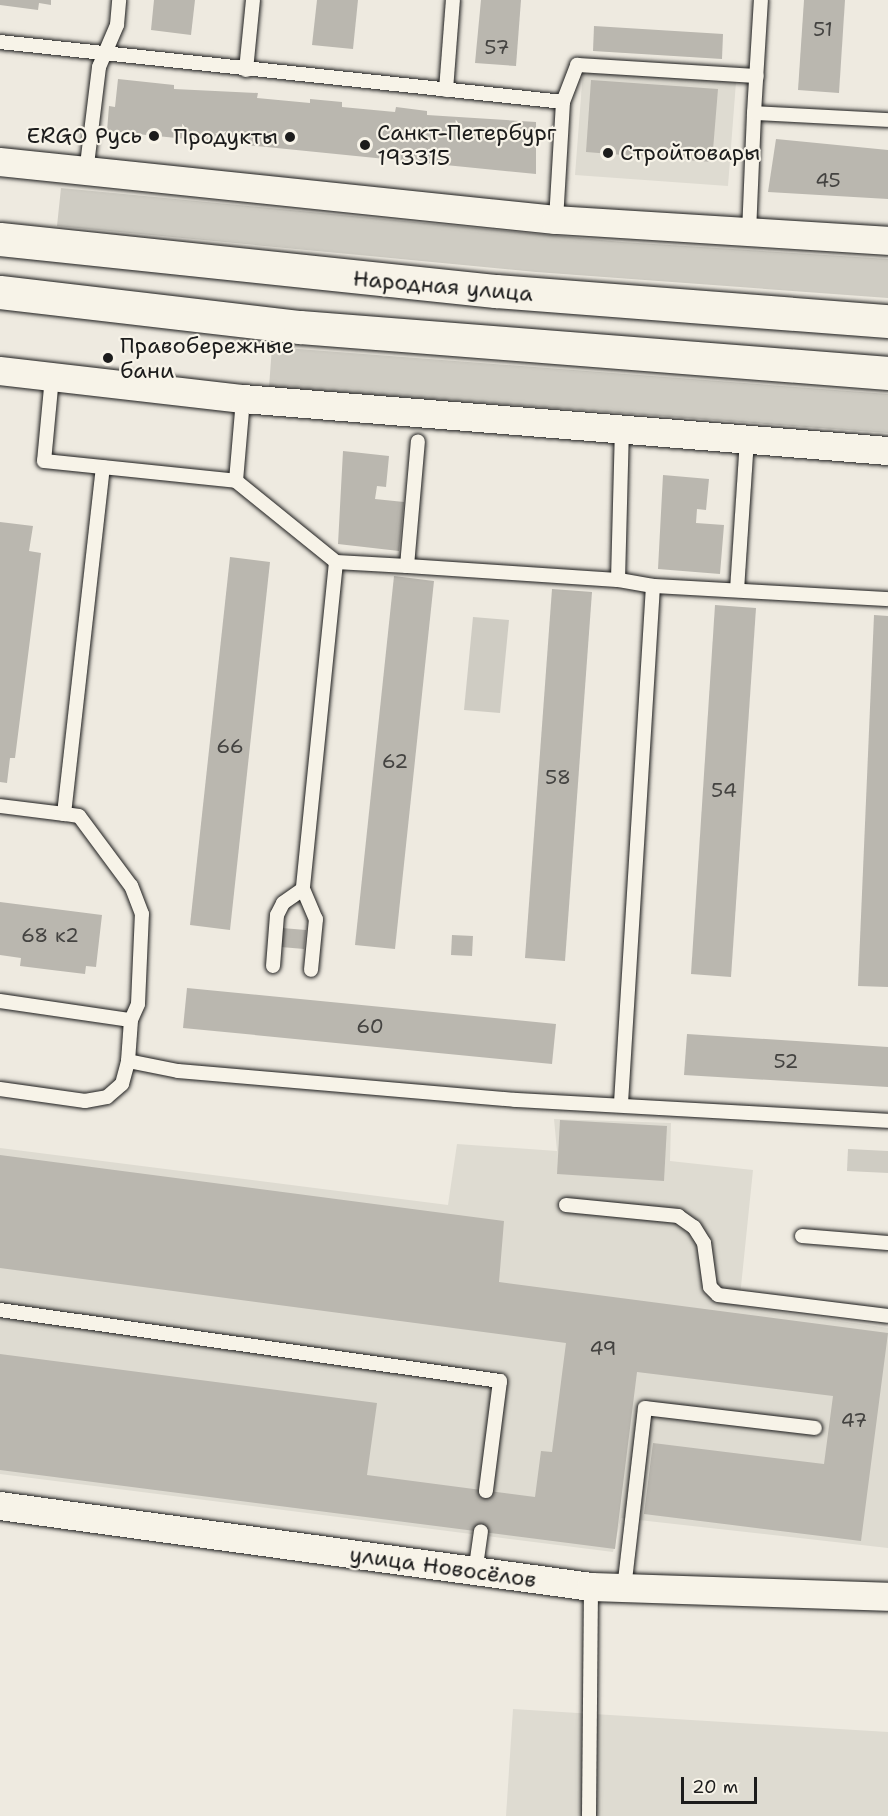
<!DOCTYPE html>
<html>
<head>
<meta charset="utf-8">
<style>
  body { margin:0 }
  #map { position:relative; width:888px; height:1816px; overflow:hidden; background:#eeeae0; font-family:"Shantell Sans",sans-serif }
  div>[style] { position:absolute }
  .built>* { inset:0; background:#dedbd1 }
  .green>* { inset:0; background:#cfccc3 }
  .building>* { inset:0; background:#bab7af }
  .roads { filter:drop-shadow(0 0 2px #1c1c1c) drop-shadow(0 0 2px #1c1c1c) }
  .service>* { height:14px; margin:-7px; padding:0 7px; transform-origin:7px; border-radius:7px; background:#f7f3e8 }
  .minor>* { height:28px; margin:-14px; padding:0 14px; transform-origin:14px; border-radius:14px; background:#f7f3e8 }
  .primary>* { height:33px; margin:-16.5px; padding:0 16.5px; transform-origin:16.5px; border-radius:16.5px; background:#f7f3e8 }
  .dots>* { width:16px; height:16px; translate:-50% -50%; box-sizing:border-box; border:3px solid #f7f3e8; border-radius:50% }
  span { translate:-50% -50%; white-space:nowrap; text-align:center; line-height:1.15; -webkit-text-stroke:4.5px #f7f3e8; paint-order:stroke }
  .number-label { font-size:20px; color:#444341 }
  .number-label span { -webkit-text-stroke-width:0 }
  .poi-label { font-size:22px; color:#1c1c1c }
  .left { translate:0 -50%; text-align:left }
  .right { translate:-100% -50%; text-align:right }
  .street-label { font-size:22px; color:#1c1c1c }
  .scale { position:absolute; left:681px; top:1777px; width:76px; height:27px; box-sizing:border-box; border:3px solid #1c1c1c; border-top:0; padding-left:8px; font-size:18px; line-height:21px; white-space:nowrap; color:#1c1c1c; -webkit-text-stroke:4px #f7f3e8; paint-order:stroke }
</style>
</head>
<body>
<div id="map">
  <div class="built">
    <div style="clip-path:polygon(583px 71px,736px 82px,728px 186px,575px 175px)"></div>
    <div style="clip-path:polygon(554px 1119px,671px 1123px,670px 1161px,753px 1170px,739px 1306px,888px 1328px,888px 1548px,621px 1518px,613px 1552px,0 1474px,0 1148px,448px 1205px,457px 1144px,557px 1151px)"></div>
    <div style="clip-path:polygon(513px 1709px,888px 1732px,888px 1816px,506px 1816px)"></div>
  </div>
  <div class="green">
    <div style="clip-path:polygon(61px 188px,622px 242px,888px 259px,888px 298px,536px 272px,57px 226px)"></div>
    <div style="clip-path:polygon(272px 347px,888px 394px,888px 433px,269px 387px)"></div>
    <div style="clip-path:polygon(473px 617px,509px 620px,500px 713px,464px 710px)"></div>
    <div style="clip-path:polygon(848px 1149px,888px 1151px,888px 1173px,847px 1171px)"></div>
  </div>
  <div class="building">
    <div style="clip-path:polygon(0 0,51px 0,51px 5px,39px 3px,38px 10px,0 5px)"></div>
    <div style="clip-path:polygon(154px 0,195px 0,191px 35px,151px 30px)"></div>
    <div style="clip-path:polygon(317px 0,358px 0,353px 49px,312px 45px)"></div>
    <div style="clip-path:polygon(481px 0,521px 0,516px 66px,475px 63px)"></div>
    <div style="clip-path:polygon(804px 0,845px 0,839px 93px,798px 90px)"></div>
    <div style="clip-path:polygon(594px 26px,723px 34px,722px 59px,593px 51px)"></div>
    <div style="clip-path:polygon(118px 79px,174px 85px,174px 89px,258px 93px,257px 98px,310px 103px,310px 99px,342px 102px,342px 107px,395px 112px,396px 107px,427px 111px,427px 115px,536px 122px,536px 174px,107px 131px,109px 106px,115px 107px)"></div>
    <div style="clip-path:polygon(591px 80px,718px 89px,712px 162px,586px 152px)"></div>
    <div style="clip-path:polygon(776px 139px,888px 150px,888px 199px,768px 192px)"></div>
    <div style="clip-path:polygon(343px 451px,389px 456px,386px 487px,377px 486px,375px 499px,404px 502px,399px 551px,338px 544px)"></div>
    <div style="clip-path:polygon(663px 475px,709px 479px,706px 510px,697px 509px,696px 523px,724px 525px,720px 574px,658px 569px)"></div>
    <div style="clip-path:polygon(0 522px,33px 526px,29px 551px,41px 553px,15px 758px,10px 758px,7px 783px,0 782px)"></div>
    <div style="clip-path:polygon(230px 557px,270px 562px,230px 930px,190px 925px)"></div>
    <div style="clip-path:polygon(394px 576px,434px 581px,395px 949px,355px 945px)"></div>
    <div style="clip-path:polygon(552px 589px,592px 592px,565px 961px,525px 958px)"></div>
    <div style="clip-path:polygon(715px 605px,756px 608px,731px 977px,691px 974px)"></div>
    <div style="clip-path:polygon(874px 615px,888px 616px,888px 987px,858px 986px)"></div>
    <div style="clip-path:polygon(0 902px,102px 915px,96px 967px,86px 966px,85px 974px,52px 970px,20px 966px,21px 958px,0 955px)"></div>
    <div style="clip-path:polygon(282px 928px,306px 930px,304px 949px,281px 947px)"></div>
    <div style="clip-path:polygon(452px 935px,473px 936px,472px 956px,451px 955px)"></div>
    <div style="clip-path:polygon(187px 988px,556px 1024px,552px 1064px,183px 1028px)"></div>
    <div style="clip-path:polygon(687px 1034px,888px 1047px,888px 1087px,684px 1075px)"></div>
    <div style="clip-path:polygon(560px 1120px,667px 1126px,664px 1181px,557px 1174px)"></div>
    <div style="clip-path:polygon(0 1155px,504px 1221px,499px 1282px,888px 1333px,861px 1541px,644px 1514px,653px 1443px,824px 1464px,833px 1396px,637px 1372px,615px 1549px,0 1470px,0 1354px,377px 1403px,367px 1475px,535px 1497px,541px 1451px,552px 1452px,566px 1343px,0 1268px)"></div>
  </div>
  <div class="roads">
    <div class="service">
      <div style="left:0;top:42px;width:566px;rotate:6.08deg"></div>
      <div style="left:246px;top:70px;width:70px;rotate:-84.3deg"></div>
      <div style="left:446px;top:90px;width:90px;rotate:-85.6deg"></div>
      <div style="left:754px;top:113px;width:113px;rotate:-86.5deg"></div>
      <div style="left:86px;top:173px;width:107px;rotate:-83deg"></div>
      <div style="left:99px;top:67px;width:46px;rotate:-66.8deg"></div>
      <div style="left:117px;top:25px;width:25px;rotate:-85deg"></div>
      <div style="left:556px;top:220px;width:118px;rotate:-86.6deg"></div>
      <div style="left:563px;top:102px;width:40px;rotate:-69deg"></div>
      <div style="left:577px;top:65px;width:180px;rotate:3.5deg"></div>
      <div style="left:749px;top:233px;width:120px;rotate:-87.6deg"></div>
      <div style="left:754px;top:113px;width:134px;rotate:3deg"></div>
      <div style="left:52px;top:377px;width:84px;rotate:95.4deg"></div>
      <div style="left:44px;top:461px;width:193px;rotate:5.9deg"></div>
      <div style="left:236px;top:481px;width:129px;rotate:39deg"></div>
      <div style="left:336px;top:562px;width:329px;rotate:95.8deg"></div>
      <div style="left:303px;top:889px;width:33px;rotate:67deg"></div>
      <div style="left:316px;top:919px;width:51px;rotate:95.6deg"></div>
      <div style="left:236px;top:481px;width:82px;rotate:-85.1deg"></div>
      <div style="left:336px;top:562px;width:71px;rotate:3.2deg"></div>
      <div style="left:407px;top:566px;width:125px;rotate:-85deg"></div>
      <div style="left:407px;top:566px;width:211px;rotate:3.8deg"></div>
      <div style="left:653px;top:586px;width:235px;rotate:3.2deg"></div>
      <div style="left:737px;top:590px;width:149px;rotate:-86.2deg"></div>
      <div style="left:0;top:806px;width:64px;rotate:7.1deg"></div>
      <div style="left:273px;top:966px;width:51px;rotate:-85.5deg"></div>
      <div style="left:277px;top:915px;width:13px;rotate:-63deg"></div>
      <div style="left:283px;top:903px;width:24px;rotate:-35deg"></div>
      <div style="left:0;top:1001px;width:132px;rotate:8.3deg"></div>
      <div style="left:131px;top:1020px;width:17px;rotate:-66deg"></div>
      <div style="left:138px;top:1004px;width:90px;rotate:-87.5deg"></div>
      <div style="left:142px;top:914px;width:30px;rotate:-111deg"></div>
      <div style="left:131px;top:886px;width:87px;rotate:-126.6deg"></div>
      <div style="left:79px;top:816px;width:15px;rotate:-172deg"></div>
      <div style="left:64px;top:814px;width:349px;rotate:-83.6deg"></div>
      <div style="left:128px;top:1061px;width:51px;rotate:11.3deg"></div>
      <div style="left:178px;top:1071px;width:338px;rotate:4.9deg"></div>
      <div style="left:515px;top:1100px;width:374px;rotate:3.2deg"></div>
      <div style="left:0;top:1089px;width:86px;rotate:8deg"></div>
      <div style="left:85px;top:1101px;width:22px;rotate:-10deg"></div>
      <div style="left:107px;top:1097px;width:20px;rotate:-41deg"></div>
      <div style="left:122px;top:1084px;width:24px;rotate:-75deg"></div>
      <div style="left:128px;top:1061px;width:41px;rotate:-85.8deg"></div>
      <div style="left:621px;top:1103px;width:518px;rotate:-86.46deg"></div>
      <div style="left:653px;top:586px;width:36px;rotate:-170deg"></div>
      <div style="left:618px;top:580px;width:149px;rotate:-88.5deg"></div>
      <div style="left:566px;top:1205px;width:113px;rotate:5.6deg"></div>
      <div style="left:678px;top:1216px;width:19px;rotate:35deg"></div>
      <div style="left:694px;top:1227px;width:19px;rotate:58deg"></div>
      <div style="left:704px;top:1243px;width:44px;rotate:82.2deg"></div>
      <div style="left:710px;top:1287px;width:11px;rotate:45deg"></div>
      <div style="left:718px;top:1295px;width:171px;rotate:7deg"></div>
      <div style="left:802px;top:1236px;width:86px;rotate:4.7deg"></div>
      <div style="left:0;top:1310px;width:505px;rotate:8.08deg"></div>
      <div style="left:500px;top:1381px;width:111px;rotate:97.3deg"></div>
      <div style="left:475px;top:1573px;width:42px;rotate:-81.9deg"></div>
      <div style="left:624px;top:1589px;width:182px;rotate:-83.4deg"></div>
      <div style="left:645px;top:1408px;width:171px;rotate:6.7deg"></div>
      <div style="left:589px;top:1816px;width:229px;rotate:-89.5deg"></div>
    </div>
    <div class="minor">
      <div style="left:0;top:162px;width:559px;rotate:5.96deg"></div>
      <div style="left:556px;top:220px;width:333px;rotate:3.6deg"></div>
      <div style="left:0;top:371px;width:245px;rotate:6.6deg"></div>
      <div style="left:243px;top:399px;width:647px;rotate:4.61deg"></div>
      <div style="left:0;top:1506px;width:597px;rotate:7.8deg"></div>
      <div style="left:591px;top:1587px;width:297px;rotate:1.9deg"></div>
    </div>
    <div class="primary">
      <div style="left:0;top:239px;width:499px;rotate:6deg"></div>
      <div style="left:496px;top:291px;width:393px;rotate:4.4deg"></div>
      <div style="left:0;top:292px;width:302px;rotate:6.7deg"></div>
      <div style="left:300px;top:327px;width:590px;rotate:4.47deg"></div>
    </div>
  </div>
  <div class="dots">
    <div style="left:154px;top:136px;background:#1c1c1c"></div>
    <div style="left:290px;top:137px;background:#1c1c1c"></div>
    <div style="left:365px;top:145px;background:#1c1c1c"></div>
    <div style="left:608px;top:153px;background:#1c1c1c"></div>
    <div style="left:108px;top:358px;background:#1c1c1c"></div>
  </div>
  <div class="number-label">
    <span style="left:823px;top:29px">51</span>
    <span style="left:497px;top:47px">57</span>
    <span style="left:828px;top:180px">45</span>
    <span style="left:230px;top:746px">66</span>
    <span style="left:395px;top:761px">62</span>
    <span style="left:558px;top:777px">58</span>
    <span style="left:724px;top:790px">54</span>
    <span style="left:50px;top:935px">68 к2</span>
    <span style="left:370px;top:1026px">60</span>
    <span style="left:786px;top:1061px">52</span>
    <span style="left:603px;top:1348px">49</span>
    <span style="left:854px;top:1420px">47</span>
  </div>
  <div class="poi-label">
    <span class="left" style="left:377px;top:145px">Санкт-Петербург<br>193315</span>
    <span class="right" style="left:142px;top:136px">ERGO Русь</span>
    <span class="right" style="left:278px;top:137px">Продукты</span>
    <span class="left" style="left:620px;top:153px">Стройтовары</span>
    <span class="left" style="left:120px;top:358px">Правобережные<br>бани</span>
  </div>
  <div class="street-label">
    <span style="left:443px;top:286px;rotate:5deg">Народная улица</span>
    <span style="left:443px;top:1567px;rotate:8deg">улица Новосёлов</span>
  </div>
  <div class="scale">20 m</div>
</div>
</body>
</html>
